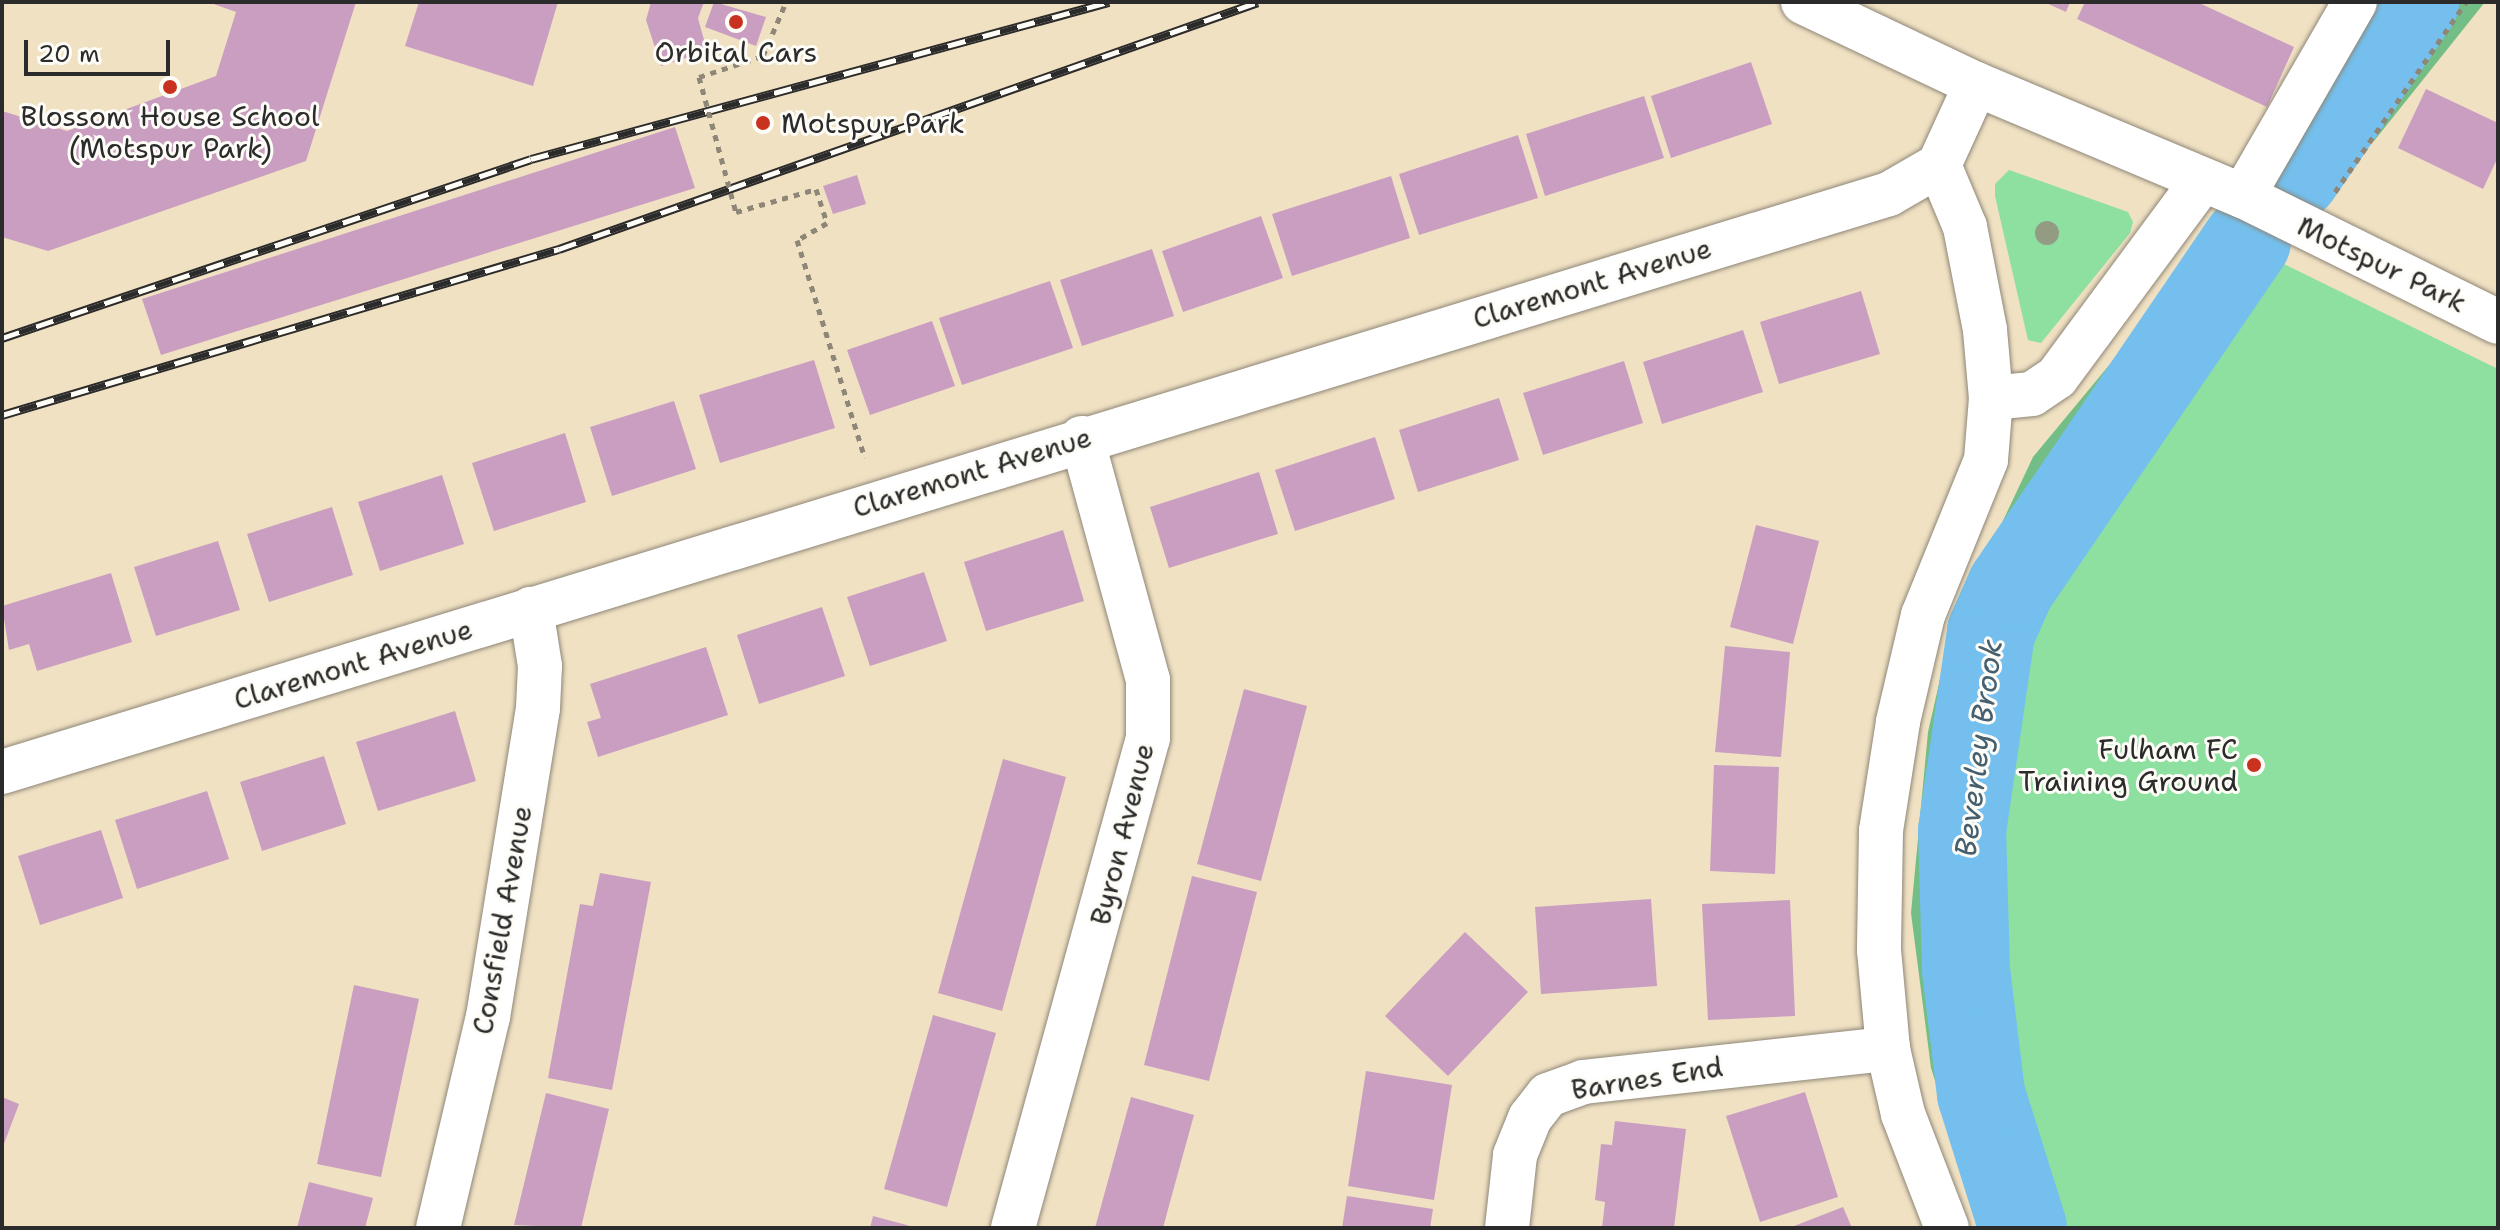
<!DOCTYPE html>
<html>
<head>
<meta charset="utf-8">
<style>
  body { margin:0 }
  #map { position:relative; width:2500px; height:1230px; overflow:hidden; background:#f0e1c3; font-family:"Shantell Sans",sans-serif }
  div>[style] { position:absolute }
  .green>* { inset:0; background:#8de0a0 }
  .forest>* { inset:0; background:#72be86 }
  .river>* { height:88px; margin:-44px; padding:0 44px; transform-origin:44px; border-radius:44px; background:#74bfed }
  .building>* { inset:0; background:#ca9ec1 }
  .path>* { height:5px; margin-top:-2.5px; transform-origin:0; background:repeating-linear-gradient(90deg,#8e8677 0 6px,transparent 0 12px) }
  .roads { filter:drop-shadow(0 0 2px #8e8677) drop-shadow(0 0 2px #8e8677) }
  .minor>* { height:44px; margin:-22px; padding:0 22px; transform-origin:22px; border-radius:22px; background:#fff }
  .tertiary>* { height:44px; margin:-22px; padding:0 22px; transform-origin:22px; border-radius:22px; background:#fff }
  .rail>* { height:9px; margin-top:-4.5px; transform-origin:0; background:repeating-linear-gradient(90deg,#fdfcf7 0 18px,#2b2b2b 0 36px); box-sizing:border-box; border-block:2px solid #2b2b2b }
  .path-bridge>* { height:5px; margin-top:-2.5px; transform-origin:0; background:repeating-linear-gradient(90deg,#8e8677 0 6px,transparent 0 12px) }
  .trees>* { width:24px; height:24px; margin:-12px; border-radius:50%; background:#949b83 }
  .dots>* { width:22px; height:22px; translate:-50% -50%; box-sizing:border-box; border:4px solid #fdfcf7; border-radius:50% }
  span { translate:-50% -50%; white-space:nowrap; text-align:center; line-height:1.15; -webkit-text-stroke:6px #fdfcf7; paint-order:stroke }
  .poi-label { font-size:28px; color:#2b2b2b }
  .left { translate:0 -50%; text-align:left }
  .right { translate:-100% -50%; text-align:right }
  .street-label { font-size:28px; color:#2b2b2b }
  .water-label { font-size:30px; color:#455f6f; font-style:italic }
  .frame { position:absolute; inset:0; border:4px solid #2b2b2b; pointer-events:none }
  .scale { position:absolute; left:24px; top:40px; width:146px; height:36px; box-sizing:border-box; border:4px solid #2b2b2b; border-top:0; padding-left:10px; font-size:24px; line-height:28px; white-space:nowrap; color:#2b2b2b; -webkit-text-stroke:6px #fdfcf7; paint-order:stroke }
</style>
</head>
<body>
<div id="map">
  <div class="green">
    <div style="clip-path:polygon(2009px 170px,2128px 212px,2133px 222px,2130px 233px,2041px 343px,2028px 340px,1995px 196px,1995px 184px)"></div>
    <div style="clip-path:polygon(2280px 262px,2498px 369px,2498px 1228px,2061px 1228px,2015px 1105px,1993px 917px,2028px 613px)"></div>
  </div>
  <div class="forest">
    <div style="clip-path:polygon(2391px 2px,2485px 2px,2374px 141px,2356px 145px,2317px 120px,2316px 108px)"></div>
    <div style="clip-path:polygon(2222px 229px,2282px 264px,2028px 614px,1993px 917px,2015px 1105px,2061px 1228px,1982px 1228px,1931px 1068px,1911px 913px,1928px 732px,1951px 631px,2033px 457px)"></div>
  </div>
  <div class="river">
    <div style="left:2296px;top:176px;width:211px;rotate:-55.6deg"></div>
    <div style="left:2023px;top:1228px;width:140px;rotate:-107.4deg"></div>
    <div style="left:1981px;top:1094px;width:125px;rotate:-96.9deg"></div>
    <div style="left:1966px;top:970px;width:139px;rotate:-91.6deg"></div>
    <div style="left:1962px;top:831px;width:201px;rotate:-81.7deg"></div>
    <div style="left:1991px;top:632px;width:49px;rotate:-66deg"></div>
    <div style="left:2011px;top:587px;width:419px;rotate:-55.7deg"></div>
  </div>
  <div class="building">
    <div style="clip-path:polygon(208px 2px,356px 2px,306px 161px,48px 251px,2px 237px,2px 111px,67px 131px,216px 76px,236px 12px)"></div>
    <div style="clip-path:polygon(419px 2px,558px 2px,533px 86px,405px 46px)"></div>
    <div style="clip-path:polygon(651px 2px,704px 2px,698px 18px,707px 51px,661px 66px,646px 20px)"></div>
    <div style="clip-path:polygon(714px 2px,766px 17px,756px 46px,705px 27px)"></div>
    <div style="clip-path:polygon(2044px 2px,2070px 2px,2066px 12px)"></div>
    <div style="clip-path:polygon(2085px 2px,2197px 2px,2294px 47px,2267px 107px,2077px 19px)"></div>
    <div style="clip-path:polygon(1751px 62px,1772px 124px,1671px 158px,1651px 96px)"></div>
    <div style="clip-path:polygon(2426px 89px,2498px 123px,2498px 157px,2483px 189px,2398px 148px)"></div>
    <div style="clip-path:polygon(1644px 96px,1664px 158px,1545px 196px,1526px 134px)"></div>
    <div style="clip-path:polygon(675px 127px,695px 188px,161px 355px,142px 299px)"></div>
    <div style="clip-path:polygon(1518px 135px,1538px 198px,1419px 235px,1399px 174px)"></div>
    <div style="clip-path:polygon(857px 175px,866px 204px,833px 214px,823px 186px)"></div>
    <div style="clip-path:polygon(1391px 176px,1410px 238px,1292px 276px,1272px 214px)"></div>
    <div style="clip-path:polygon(1261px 216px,1283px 278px,1183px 312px,1162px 251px)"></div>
    <div style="clip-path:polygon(1152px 249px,1174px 316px,1082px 346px,1060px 280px)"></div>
    <div style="clip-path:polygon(1050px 281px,1073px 348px,962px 385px,939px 318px)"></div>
    <div style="clip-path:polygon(1861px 291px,1880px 354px,1779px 384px,1760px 322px)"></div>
    <div style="clip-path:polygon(932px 321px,955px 386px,870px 415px,847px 350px)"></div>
    <div style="clip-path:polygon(1743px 330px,1763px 392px,1662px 424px,1643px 362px)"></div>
    <div style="clip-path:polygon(814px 360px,835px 428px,720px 463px,699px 395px)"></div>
    <div style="clip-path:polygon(1624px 361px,1643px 423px,1543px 455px,1523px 393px)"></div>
    <div style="clip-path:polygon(1499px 398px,1519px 460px,1418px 492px,1399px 430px)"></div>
    <div style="clip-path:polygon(674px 401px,696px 469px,612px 496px,590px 427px)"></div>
    <div style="clip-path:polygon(565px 433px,586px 502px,494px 531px,472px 463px)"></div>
    <div style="clip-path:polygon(1375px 437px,1395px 499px,1295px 531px,1275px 470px)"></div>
    <div style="clip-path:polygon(1259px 472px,1278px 534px,1169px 568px,1150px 507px)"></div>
    <div style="clip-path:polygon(442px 475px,464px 544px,380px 571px,358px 502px)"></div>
    <div style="clip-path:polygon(332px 507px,353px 575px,269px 602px,247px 534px)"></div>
    <div style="clip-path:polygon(1756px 525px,1819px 541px,1793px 644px,1730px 627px)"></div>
    <div style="clip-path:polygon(1063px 530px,1084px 601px,986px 631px,964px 562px)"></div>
    <div style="clip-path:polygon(218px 541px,240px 610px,156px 636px,134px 567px)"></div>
    <div style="clip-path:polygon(924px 572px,947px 641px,870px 666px,847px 597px)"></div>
    <div style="clip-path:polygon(111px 573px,132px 642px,37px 671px,29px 644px,9px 650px,2px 606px)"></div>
    <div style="clip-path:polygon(822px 607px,845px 676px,759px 704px,737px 635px)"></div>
    <div style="clip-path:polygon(1725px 646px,1790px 652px,1781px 757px,1715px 752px)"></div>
    <div style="clip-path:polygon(706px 647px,728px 715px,598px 757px,587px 722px,601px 718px,590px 684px)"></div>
    <div style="clip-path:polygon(1244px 689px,1307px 706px,1261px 881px,1197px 864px)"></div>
    <div style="clip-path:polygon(455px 711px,476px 781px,378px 811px,356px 742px)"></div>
    <div style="clip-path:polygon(324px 756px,346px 824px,262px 851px,240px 782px)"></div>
    <div style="clip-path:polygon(1003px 759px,1066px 777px,1002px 1011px,938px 993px)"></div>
    <div style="clip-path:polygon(1714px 765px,1779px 767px,1775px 874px,1710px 871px)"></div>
    <div style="clip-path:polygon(207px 791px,229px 859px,137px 889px,115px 820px)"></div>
    <div style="clip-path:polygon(101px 830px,123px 898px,40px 925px,18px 856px)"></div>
    <div style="clip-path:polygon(600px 873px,651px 882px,612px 1090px,548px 1078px,580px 904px,593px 906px)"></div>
    <div style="clip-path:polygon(1192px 876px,1257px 892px,1209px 1081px,1144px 1065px)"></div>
    <div style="clip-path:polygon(1651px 899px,1657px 986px,1541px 994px,1535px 907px)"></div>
    <div style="clip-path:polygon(1790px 900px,1795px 1016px,1708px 1020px,1702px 904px)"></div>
    <div style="clip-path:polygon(1465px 932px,1528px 992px,1448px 1076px,1385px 1016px)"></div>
    <div style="clip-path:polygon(354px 985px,419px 999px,381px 1177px,317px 1164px)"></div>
    <div style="clip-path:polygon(933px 1015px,996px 1033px,947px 1207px,884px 1189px)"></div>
    <div style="clip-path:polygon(1366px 1071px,1452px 1085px,1434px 1200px,1348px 1186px)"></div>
    <div style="clip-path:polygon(1805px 1092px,1838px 1197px,1760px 1222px,1726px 1116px)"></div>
    <div style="clip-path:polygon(546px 1093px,609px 1109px,581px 1228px,514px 1225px)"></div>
    <div style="clip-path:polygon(2px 1097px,19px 1104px,2px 1149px)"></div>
    <div style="clip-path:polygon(1131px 1097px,1194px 1115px,1170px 1202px,1163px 1228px,1095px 1228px)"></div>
    <div style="clip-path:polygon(1615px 1121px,1686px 1129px,1674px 1228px,1602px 1228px,1605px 1202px,1595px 1200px,1601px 1144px,1612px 1145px)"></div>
    <div style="clip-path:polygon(309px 1182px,373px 1198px,365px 1228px,297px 1228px)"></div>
    <div style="clip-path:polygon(1347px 1196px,1433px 1209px,1430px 1228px,1342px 1228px)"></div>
    <div style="clip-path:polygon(1843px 1207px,1852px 1228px,1789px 1228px)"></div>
    <div style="clip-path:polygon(873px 1216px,914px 1227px,914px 1228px,870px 1228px)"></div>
  </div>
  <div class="path">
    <div style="left:699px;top:77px;width:67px;rotate:-18.2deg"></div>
    <div style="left:763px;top:56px;width:59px;rotate:-66.9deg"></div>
    <div style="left:2335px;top:192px;width:231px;rotate:-55.4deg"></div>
    <div style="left:736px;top:212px;width:83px;rotate:-16deg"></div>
    <div style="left:816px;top:189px;width:36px;rotate:72deg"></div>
    <div style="left:827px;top:223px;width:34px;rotate:150deg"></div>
    <div style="left:797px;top:240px;width:228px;rotate:72.7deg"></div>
  </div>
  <div class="roads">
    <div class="minor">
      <div style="left:1939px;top:165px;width:67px;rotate:67.2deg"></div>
      <div style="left:1965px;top:227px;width:105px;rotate:79deg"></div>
      <div style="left:1985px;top:330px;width:68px;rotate:85deg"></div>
      <div style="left:1991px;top:398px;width:62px;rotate:94.6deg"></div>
      <div style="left:1986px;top:460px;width:167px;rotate:112.1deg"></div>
      <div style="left:1923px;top:615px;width:110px;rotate:103.2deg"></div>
      <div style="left:1898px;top:722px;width:110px;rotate:98.9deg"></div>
      <div style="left:1881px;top:831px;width:119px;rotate:91deg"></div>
      <div style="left:1879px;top:950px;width:99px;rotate:84.8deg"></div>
      <div style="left:1888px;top:1049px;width:67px;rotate:77deg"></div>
      <div style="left:1903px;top:1114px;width:122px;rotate:68.9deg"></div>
      <div style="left:2243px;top:196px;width:224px;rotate:-60deg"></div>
      <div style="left:1991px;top:398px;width:41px;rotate:-5.6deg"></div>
      <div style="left:2032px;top:394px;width:30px;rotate:-34deg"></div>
      <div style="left:2057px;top:377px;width:245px;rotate:-53.5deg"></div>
      <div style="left:438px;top:1228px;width:217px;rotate:-76.7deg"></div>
      <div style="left:488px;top:1017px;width:313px;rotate:-80.8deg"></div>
      <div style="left:538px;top:708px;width:42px;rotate:-87.3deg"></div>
      <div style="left:540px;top:666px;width:58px;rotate:-99deg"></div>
      <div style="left:1013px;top:1228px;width:508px;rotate:-74.6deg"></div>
      <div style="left:1148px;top:738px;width:58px;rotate:-90deg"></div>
      <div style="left:1148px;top:680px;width:251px;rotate:-105.3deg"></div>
      <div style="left:1507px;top:1228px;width:73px;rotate:-83.7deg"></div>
      <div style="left:1515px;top:1155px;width:40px;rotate:-68deg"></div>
      <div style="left:1530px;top:1118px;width:29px;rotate:-52deg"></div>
      <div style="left:1548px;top:1095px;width:37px;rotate:-20deg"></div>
      <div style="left:1583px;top:1082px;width:307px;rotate:-6.2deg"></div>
    </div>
    <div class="tertiary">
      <div style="left:1803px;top:2px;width:191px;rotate:25.4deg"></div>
      <div style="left:1976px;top:84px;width:290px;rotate:22.8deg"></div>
      <div style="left:2243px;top:196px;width:284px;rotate:26.3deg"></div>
      <div style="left:2px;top:772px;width:1974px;rotate:-17.03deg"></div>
      <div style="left:1889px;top:194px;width:58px;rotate:-30.1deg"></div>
      <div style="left:1939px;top:165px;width:89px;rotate:-65.4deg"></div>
    </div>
  </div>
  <div class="rail">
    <div style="left:2px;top:338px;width:558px;rotate:-18.69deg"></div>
    <div style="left:531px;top:159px;width:599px;rotate:-15.2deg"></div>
    <div style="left:2px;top:415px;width:581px;rotate:-16.6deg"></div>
    <div style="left:559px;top:249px;width:741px;rotate:-19.46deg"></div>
  </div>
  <div class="path-bridge">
    <div style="left:699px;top:77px;width:140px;rotate:74.7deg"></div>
  </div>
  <div class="trees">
    <div style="left:2047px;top:233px"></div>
  </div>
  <div class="dots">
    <div style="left:736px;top:22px;background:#c8321e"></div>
    <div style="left:170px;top:87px;background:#c8321e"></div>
    <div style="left:763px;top:123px;background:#c8321e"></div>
    <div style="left:2254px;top:765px;background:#c8321e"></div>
  </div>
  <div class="poi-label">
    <span style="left:736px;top:52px">Orbital Cars</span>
    <span style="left:170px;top:132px">Blossom House School<br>(Motspur Park)</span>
    <span class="left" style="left:781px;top:123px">Motspur Park</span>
    <span class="right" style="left:2238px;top:765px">Fulham FC<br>Training Ground</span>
  </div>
  <div class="street-label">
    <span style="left:2382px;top:264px;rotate:26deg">Motspur Park</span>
    <span style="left:1592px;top:283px;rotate:-17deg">Claremont Avenue</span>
    <span style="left:972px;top:472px;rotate:-17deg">Claremont Avenue</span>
    <span style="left:353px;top:664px;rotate:-17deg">Claremont Avenue</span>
    <span style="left:1122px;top:834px;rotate:-76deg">Byron Avenue</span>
    <span style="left:502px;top:920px;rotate:-80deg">Consfield Avenue</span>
    <span style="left:1647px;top:1078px;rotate:-9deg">Barnes End</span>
  </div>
  <div class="water-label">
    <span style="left:1979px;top:748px;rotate:-83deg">Beverley Brook</span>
  </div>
  <div class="frame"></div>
  <div class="scale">20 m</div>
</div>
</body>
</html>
